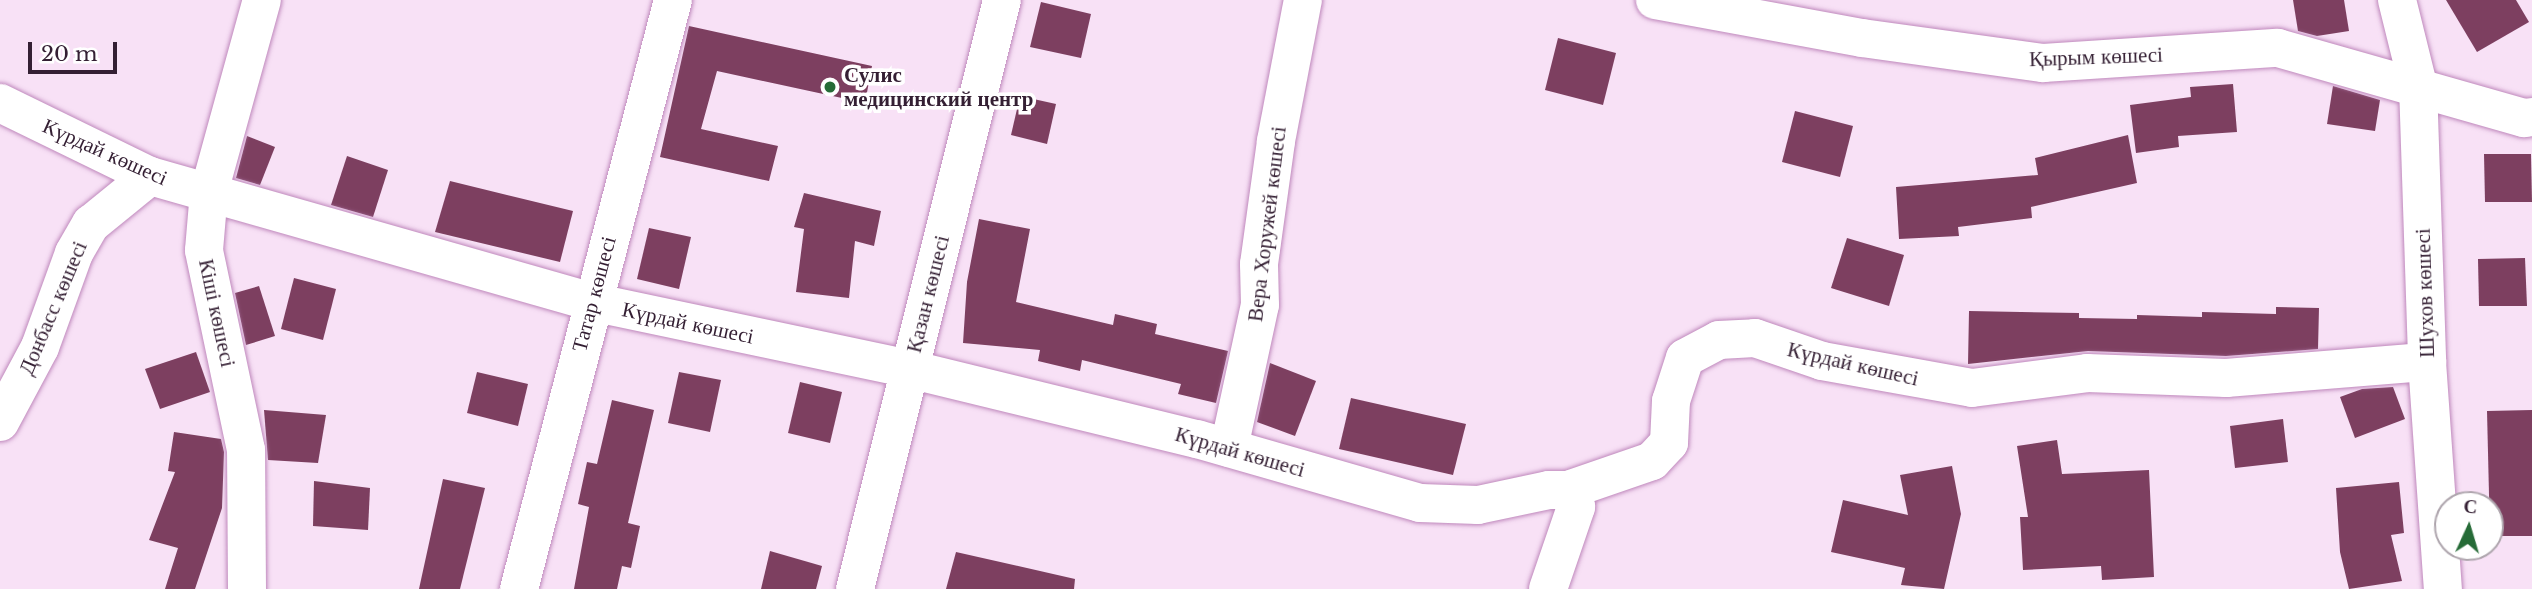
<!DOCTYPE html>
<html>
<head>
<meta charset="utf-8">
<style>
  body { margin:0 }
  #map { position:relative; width:2532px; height:589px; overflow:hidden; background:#f8e1f6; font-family:"Libre Baskerville",serif }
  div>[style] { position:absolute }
  .building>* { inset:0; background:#7d3f60 }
  .roads { filter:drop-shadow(0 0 2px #bf88bc) drop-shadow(0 0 2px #bf88bc) }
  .minor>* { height:38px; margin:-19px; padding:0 19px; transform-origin:19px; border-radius:19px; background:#fff }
  .dots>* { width:19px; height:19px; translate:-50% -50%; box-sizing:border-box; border:4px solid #fff; border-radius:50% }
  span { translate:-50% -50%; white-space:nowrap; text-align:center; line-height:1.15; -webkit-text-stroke:7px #fff; paint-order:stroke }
  .street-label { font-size:21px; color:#341f33 }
  .poi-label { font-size:21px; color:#341f33; font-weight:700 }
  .left { translate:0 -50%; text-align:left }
  .north { position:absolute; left:2434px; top:491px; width:70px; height:70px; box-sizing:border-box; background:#fff; border:2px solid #aea5ad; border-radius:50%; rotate:4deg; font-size:19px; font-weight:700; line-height:28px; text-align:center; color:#341f33 }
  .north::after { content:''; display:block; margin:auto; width:24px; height:32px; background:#266b37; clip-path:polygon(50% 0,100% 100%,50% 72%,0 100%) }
  .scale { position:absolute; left:28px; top:42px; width:89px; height:32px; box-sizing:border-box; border:4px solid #341f33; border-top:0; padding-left:9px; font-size:21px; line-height:24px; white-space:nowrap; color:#341f33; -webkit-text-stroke:5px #fff; paint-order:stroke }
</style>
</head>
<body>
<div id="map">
  <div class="building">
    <div style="clip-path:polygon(2293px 0,2344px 0,2349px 31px,2317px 36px,2298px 31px)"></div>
    <div style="clip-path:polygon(2446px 0,2516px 0,2529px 22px,2477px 52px)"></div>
    <div style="clip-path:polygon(1041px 2px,1091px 14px,1081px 58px,1030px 47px)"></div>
    <div style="clip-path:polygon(689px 26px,872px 66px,865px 103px,717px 71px,701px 129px,778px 146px,769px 181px,660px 157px)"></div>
    <div style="clip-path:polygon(1558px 38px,1616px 53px,1603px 105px,1545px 90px)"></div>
    <div style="clip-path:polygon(2233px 84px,2237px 132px,2178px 136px,2179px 147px,2136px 153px,2130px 105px,2191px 97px,2190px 87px)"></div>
    <div style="clip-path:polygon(2333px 86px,2380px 100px,2375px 131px,2327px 124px)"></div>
    <div style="clip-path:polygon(1020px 96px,1056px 104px,1047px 144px,1011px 135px)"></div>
    <div style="clip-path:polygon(1795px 111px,1853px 126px,1840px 177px,1782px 162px)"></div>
    <div style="clip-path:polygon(2128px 135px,2137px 183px,2031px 207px,2032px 218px,1958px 227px,1959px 236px,1899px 239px,1896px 187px,2038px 175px,2035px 158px)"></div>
    <div style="clip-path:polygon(247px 136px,275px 147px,260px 185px,236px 178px)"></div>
    <div style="clip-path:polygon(2484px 154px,2531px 154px,2532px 202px,2485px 202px)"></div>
    <div style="clip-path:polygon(347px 156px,388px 170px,373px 217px,331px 205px)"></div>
    <div style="clip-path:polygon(450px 181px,573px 211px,560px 262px,435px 232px)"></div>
    <div style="clip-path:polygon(804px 193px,881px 211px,874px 246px,855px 241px,849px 298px,796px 292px,804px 229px,794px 227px)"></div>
    <div style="clip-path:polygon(979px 219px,1030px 229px,1016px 302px,1113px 325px,1115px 314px,1157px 324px,1155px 334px,1228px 351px,1216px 403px,1178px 394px,1181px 384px,1082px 360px,1080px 371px,1038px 361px,1040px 350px,963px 343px,967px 282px)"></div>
    <div style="clip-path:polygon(649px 228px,691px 237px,679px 289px,637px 279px)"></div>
    <div style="clip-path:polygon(1847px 238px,1904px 255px,1889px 306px,1831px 288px)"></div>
    <div style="clip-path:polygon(2525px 258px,2527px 306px,2479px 306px,2478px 259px)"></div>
    <div style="clip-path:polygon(294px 278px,336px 289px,323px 340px,281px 329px)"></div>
    <div style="clip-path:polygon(259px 286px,275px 336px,246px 345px,235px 293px)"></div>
    <div style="clip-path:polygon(2276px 307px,2319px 308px,2318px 349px,2226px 356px,2088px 351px,1968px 364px,1969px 311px,2079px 313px,2079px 318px,2137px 319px,2137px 315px,2202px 317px,2202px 312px,2276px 314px)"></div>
    <div style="clip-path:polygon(196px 352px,210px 392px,160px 409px,145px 369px)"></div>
    <div style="clip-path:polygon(1270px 363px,1316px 381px,1295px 436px,1257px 422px)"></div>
    <div style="clip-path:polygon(477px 372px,528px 384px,518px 426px,467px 413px)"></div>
    <div style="clip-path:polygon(679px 372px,721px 380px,710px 432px,668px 423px)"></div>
    <div style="clip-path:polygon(800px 382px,842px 392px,830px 443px,788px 433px)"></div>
    <div style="clip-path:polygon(2393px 387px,2405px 419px,2355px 438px,2340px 397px,2362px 389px)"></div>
    <div style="clip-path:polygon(1351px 398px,1466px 424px,1453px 475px,1339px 449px)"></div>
    <div style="clip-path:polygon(612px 400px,654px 410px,628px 523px,640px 526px,631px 568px,622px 566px,617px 589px,574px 589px,589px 507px,578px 504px,587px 462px,597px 464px)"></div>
    <div style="clip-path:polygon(264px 410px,326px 415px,318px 463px,268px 460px)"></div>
    <div style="clip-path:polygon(2532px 410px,2532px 536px,2490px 536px,2487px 411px)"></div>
    <div style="clip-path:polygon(2283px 419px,2288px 462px,2235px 468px,2230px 426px)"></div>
    <div style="clip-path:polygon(174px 432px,221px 439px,224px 452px,222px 508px,195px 589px,165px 589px,178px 548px,149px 540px,175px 472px,168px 471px)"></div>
    <div style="clip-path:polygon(2057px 440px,2062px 474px,2149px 470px,2154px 577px,2102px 580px,2101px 566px,2023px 570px,2020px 517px,2028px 517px,2017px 446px)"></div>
    <div style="clip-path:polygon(1952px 466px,1961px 514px,1944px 589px,1901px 585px,1905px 568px,1831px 552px,1843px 500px,1908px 515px,1900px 475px)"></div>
    <div style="clip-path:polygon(443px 479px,485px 488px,460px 589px,419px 589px)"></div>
    <div style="clip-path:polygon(314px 481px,370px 488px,368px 530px,313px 526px)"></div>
    <div style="clip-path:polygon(2399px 482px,2404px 533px,2391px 535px,2402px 581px,2349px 589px,2340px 552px,2336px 488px)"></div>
    <div style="clip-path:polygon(770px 551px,822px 566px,816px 589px,761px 589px)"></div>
    <div style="clip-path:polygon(956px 552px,1075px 579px,1074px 589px,946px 589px)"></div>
  </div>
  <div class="roads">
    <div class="minor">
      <div style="left:1655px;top:0;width:210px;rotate:10.4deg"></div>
      <div style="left:1862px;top:38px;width:183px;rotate:7.9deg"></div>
      <div style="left:2043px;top:63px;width:235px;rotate:-3.7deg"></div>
      <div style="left:2278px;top:48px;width:256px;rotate:15.9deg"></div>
      <div style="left:2524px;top:118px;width:8px;rotate:-7deg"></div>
      <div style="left:2397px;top:0;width:88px;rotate:76.1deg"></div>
      <div style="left:2418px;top:85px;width:277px;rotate:88.1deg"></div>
      <div style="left:2427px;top:362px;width:228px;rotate:86deg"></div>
      <div style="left:0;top:103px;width:167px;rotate:26deg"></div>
      <div style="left:150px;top:176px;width:460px;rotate:15.9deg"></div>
      <div style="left:592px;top:302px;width:324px;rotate:11.9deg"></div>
      <div style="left:909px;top:369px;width:296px;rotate:13.7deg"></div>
      <div style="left:1197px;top:439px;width:232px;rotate:16deg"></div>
      <div style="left:1420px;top:503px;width:58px;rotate:2deg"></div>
      <div style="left:1478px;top:505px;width:73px;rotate:-11.9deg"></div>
      <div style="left:1549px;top:490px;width:19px"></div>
      <div style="left:1568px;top:490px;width:89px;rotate:-19deg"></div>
      <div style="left:1652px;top:461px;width:25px;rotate:-47deg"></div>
      <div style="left:1669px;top:443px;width:42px;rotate:-87.3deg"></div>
      <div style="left:1671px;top:401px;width:45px;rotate:-72deg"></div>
      <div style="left:1685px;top:358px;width:38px;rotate:-28deg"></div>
      <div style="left:1719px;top:340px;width:36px;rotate:-3deg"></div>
      <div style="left:1755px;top:338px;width:71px;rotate:18.9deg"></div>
      <div style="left:1822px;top:361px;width:152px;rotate:10.2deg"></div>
      <div style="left:1972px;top:388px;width:116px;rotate:-7.4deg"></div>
      <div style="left:2087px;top:373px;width:139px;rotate:2.1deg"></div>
      <div style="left:2226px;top:378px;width:202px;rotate:-4.6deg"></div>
      <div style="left:0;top:422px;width:85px;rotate:-61.9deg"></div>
      <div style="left:40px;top:347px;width:100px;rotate:-70.1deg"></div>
      <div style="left:74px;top:253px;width:34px;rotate:-60deg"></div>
      <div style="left:91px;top:224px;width:76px;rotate:-39.1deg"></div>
      <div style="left:1229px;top:448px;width:146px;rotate:-77.8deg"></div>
      <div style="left:1260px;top:305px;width:41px;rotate:-91.4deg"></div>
      <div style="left:1259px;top:264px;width:124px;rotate:-82.1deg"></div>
      <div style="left:1276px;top:141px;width:144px;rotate:-79.2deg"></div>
      <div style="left:247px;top:589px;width:139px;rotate:-90.4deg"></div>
      <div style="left:246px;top:450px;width:204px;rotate:-101.9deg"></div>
      <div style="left:204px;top:250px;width:58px;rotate:-85.1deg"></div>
      <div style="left:209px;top:192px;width:199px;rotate:-74.6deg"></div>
      <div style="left:519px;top:589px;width:609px;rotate:-75.35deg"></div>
      <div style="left:855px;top:589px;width:607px;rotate:-75.99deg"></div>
      <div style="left:1548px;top:589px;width:87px;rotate:-71.1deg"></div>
      <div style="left:1576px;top:507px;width:19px;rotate:-115deg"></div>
    </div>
  </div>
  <div class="dots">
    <div style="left:830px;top:87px;background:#266b37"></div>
  </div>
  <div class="street-label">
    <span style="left:2096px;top:57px;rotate:-2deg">Қырым көшесі</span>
    <span style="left:105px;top:152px;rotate:24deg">Күрдай көшесі</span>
    <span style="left:1267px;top:224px;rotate:-83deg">Вера Хоружей көшесі</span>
    <span style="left:2425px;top:293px;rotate:-92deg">Шухов көшесі</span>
    <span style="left:594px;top:294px;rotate:-75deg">Татар көшесі</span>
    <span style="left:928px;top:294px;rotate:-76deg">Қазан көшесі</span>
    <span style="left:53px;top:308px;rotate:-67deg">Донбасс көшесі</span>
    <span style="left:217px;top:313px;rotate:78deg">Кіші көшесі</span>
    <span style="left:688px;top:323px;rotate:12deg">Күрдай көшесі</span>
    <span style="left:1853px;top:364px;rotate:13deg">Күрдай көшесі</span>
    <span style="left:1240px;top:452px;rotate:16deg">Күрдай көшесі</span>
  </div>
  <div class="poi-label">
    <span class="left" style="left:844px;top:87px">Сулис<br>медицинский центр</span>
  </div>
  <div class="north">С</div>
  <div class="scale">20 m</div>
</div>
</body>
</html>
